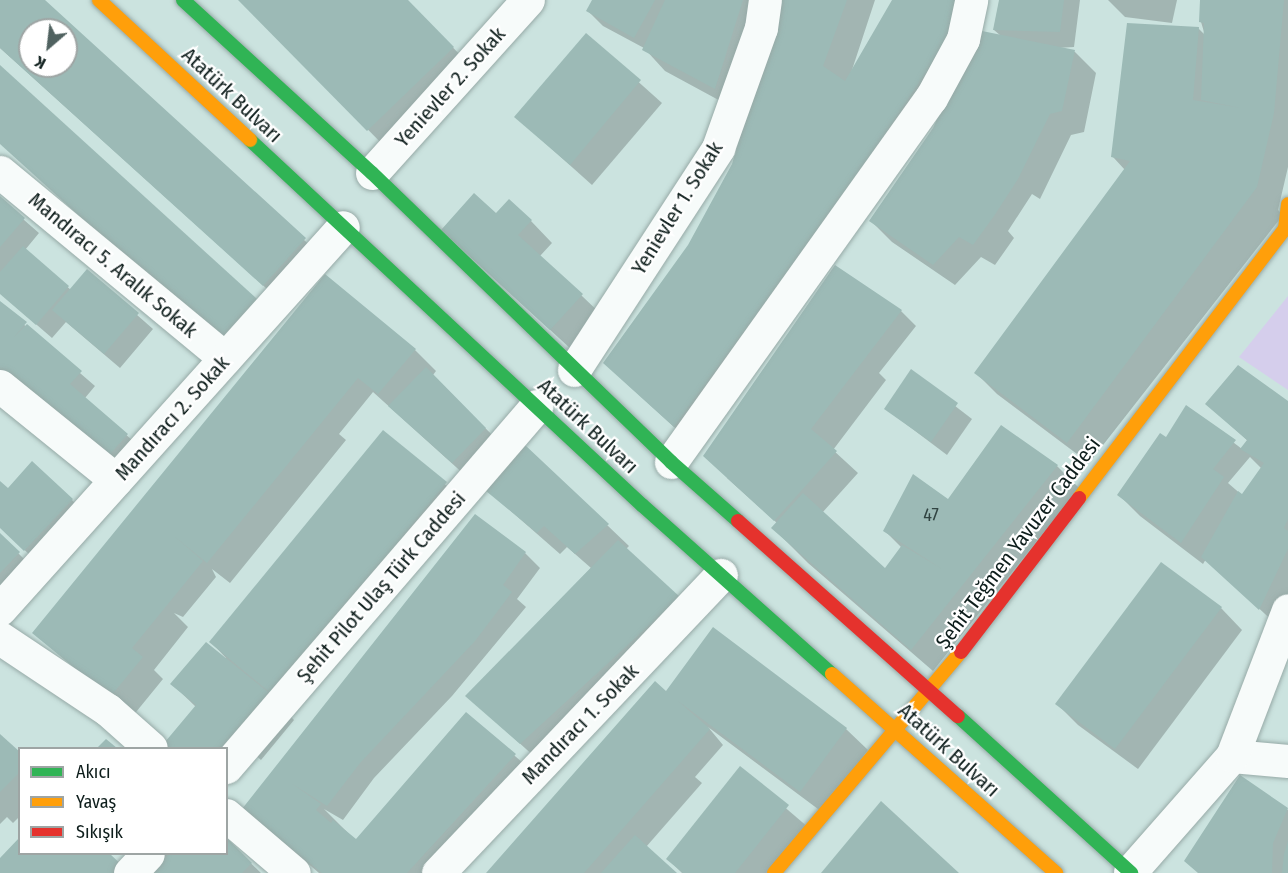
<!DOCTYPE html>
<html>
<head>
<meta charset="utf-8">
<style>
  body { margin:0 }
  #map { position:relative; width:1288px; height:873px; overflow:hidden; background:#cbe3df; font-family:"Fira Sans Condensed",sans-serif }
  div>[style] { position:absolute }
  .green>* { inset:0; background:#d5ceec }
  .shadow>* { inset:0; background:#0003 }
  .building>* { inset:0; background:#9cbab6 }
  .roads { filter:drop-shadow(0 0 2px #97aaa7) drop-shadow(0 0 2px #97aaa7) }
  .street>* { height:33px; margin:-16.5px; padding:0 16.5px; transform-origin:16.5px; border-radius:16.5px; background:#f7fbfa }
  .fast>* { height:14px; margin:-7px; padding:0 7px; transform-origin:7px; border-radius:7px; background:#30b455 }
  .slow>* { height:14px; margin:-7px; padding:0 7px; transform-origin:7px; border-radius:7px; background:#ff9f0a }
  .jam>* { height:14px; margin:-7px; padding:0 7px; transform-origin:7px; border-radius:7px; background:#e5322d }
  span { translate:-50% -50%; white-space:nowrap; text-align:center; line-height:1.15; -webkit-text-stroke:4.5px #fff; paint-order:stroke }
  .number-label { font-size:18px; color:#314442 }
  .number-label span { -webkit-text-stroke-width:0 }
  .street-label { font-size:21px; color:#0d1d1b }
  .legend { position:absolute; left:18px; top:747px; width:210px; height:108px; box-sizing:border-box; background:#fff; border:2px solid #9ea5a4; margin:0; padding:8px 10px; list-style:none; font-size:18px; color:#0d1d1b }
  .legend li { display:flex; align-items:center; gap:12px; height:30px }
  .legend b { width:30px; border:2px solid #9ea5a4 }
  .north { position:absolute; left:18px; top:18px; width:60px; height:60px; box-sizing:border-box; background:#fff; border:2px solid #9ea5a4; border-radius:50%; rotate:208deg; font-size:16px; font-weight:700; line-height:24px; text-align:center; color:#0d1d1b }
  .north::after { content:''; display:block; margin:auto; width:21px; height:27px; background:#506260; clip-path:polygon(50% 0,100% 100%,50% 72%,0 100%) }
</style>
</head>
<body>
<div id="map">
  <div class="green">
    <div style="clip-path:polygon(1288px 296px,1288px 390px,1239px 357px)"></div>
  </div>
  <div class="shadow">
    <div style="clip-path:polygon(evenodd,0 0,42px 0,327px 261px,286px 306px,0 48px,0 0,30px 30px,66px 30px,66px 66px,30px 66px,30px 30px)"></div>
    <div style="clip-path:polygon(240px 0,406px 0,480px 75px,395px 157px)"></div>
    <div style="clip-path:polygon(594px 0,762px 0,737px 110px,665px 71px,644px 48px,603px 26px,588px 11px)"></div>
    <div style="clip-path:polygon(780px 0,875px 0,851px 73px,893px 0,961px 54px,1001px 36px,994px 30px,1000px 0,1080px 0,1074px 47px,1056px 48px,1075px 52px,1096px 73px,1084px 132px,1071px 135px,1040px 199px,1032px 194px,1008px 231px,1014px 238px,995px 265px,981px 257px,955px 285px,892px 242px,871px 221px,934px 129px,954px 84px,696px 447px,627px 384px,689px 246px,734px 164px)"></div>
    <div style="clip-path:polygon(1108px 0,1177px 0,1172px 23px,1125px 17px)"></div>
    <div style="clip-path:polygon(1202px 0,1288px 0,1288px 167px,1278px 210px,1283px 215px,1089px 463px,997px 394px,976px 373px,1125px 170px,1113px 157px,1198px 28px,1205px 35px,1201px 22px)"></div>
    <div style="clip-path:polygon(586px 35px,662px 103px,592px 185px,516px 117px)"></div>
    <div style="clip-path:polygon(0 199px,39px 233px,25px 250px,71px 290px,87px 271px,153px 329px,120px 368px,66px 322px,52px 338px,0 293px)"></div>
    <div style="clip-path:polygon(496px 215px,531px 221px,552px 243px,540px 256px,603px 316px,572px 350px,464px 251px)"></div>
    <div style="clip-path:polygon(835px 267px,901px 311px,916px 326px,879px 373px,886px 380px,833px 450px,858px 473px,822px 513px,885px 571px,902px 548px,885px 531px,953px 504px,1001px 427px,1057px 466px,1079px 488px,933px 671px,808px 563px,773px 528px,777px 523px,727px 478px)"></div>
    <div style="clip-path:polygon(0 304px,95px 386px,85px 398px,142px 449px,118px 477px,0 377px)"></div>
    <div style="clip-path:polygon(415px 350px,436px 371px,433px 375px,500px 443px,467px 477px,373px 392px,339px 434px,346px 440px,230px 583px,212px 569px,216px 577px,183px 617px,174px 613px,188px 627px,154px 670px,163px 679px,132px 717px,34px 633px,256px 361px)"></div>
    <div style="clip-path:polygon(911px 372px,972px 419px,947px 455px,886px 409px)"></div>
    <div style="clip-path:polygon(evenodd,1288px 403px,1288px 614px,1281px 629px,1206px 559px,1203px 564px,1140px 516px,1119px 495px,1166px 439px,1187px 407px,1242px 449px,1248px 441px,1207px 404px,1288px 403px,1250px 457px,1262px 469px,1243px 496px,1228px 483px,1250px 457px)"></div>
    <div style="clip-path:polygon(383px 432px,461px 498px,274px 699px,294px 720px,261px 760px,254px 754px,226px 787px,226px 748px,162px 748px,196px 707px,172px 684px,226px 658px,211px 642px)"></div>
    <div style="clip-path:polygon(0 483px,8px 490px,72px 500px,93px 522px,47px 571px,0 527px)"></div>
    <div style="clip-path:polygon(488px 491px,607px 525px,629px 546px,626px 549px,700px 620px,536px 758px,467px 696px,591px 568px,567px 547px,560px 554px)"></div>
    <div style="clip-path:polygon(0 535px,33px 568px,0 603px)"></div>
    <div style="clip-path:polygon(525px 553px,540px 568px,517px 599px,526px 607px,452px 696px,374px 778px,343px 820px,324px 809px,356px 841px,466px 714px,530px 769px,435px 873px,319px 873px,244px 809px)"></div>
    <div style="clip-path:polygon(1221px 608px,1242px 630px,1138px 769px,1078px 725px,1057px 704px)"></div>
    <div style="clip-path:polygon(713px 629px,846px 729px,868px 750px,822px 812px,708px 727px,723px 745px,695px 777px,702px 783px,646px 847px,674px 873px,488px 873px,666px 693px)"></div>
    <div style="clip-path:polygon(0 736px,20px 754px,20px 816px,13px 823px,7px 817px,0 824px)"></div>
    <div style="clip-path:polygon(740px 769px,809px 828px,773px 873px,682px 873px,668px 859px)"></div>
    <div style="clip-path:polygon(1240px 777px,1288px 810px,1288px 873px,1198px 873px)"></div>
    <div style="clip-path:polygon(226px 839px,261px 873px,152px 873px,141px 854px,226px 854px)"></div>
    <div style="clip-path:polygon(20px 854px,108px 854px,128px 873px,0 873px,0 860px)"></div>
  </div>
  <div class="building">
    <div style="clip-path:polygon(evenodd,0 0,45px 0,306px 238px,263px 286px,0 48px,0 0,30px 30px,66px 30px,66px 66px,30px 66px,30px 30px)"></div>
    <div style="clip-path:polygon(238px 0,408px 0,454px 47px,367px 131px)"></div>
    <div style="clip-path:polygon(592px 0,655px 0,634px 38px,586px 11px)"></div>
    <div style="clip-path:polygon(665px 0,743px 0,715px 89px,642px 50px)"></div>
    <div style="clip-path:polygon(780px 0,847px 0,823px 66px,845px 81px,892px 0,964px 0,948px 39px,855px 179px,674px 427px,603px 363px,688px 245px,732px 164px)"></div>
    <div style="clip-path:polygon(999px 0,1064px 0,1060px 32px,993px 30px)"></div>
    <div style="clip-path:polygon(1200px 0,1284px 0,1274px 113px,1257px 187px,1067px 443px,974px 373px,1130px 161px,1111px 157px,1127px 23px,1199px 27px,1193px 100px,1241px 108px,1201px 100px,1204px 23px,1199px 22px)"></div>
    <div style="clip-path:polygon(977px 30px,1075px 50px,1062px 111px,1050px 114px,1018px 179px,994px 216px,973px 245px,959px 237px,933px 265px,869px 221px,933px 128px)"></div>
    <div style="clip-path:polygon(586px 33px,641px 80px,570px 165px,514px 117px)"></div>
    <div style="clip-path:polygon(0 65px,257px 299px,218px 342px,0 144px)"></div>
    <div style="clip-path:polygon(474px 193px,496px 213px,509px 199px,532px 220px,518px 235px,583px 294px,550px 330px,441px 230px)"></div>
    <div style="clip-path:polygon(0 196px,25px 218px,0 247px)"></div>
    <div style="clip-path:polygon(23px 246px,69px 286px,36px 325px,0 294px,0 272px)"></div>
    <div style="clip-path:polygon(835px 265px,902px 310px,811px 429px,837px 451px,774px 521px,703px 456px)"></div>
    <div style="clip-path:polygon(87px 269px,139px 313px,104px 354px,52px 310px)"></div>
    <div style="clip-path:polygon(325px 274px,416px 349px,378px 394px,358px 378px,207px 563px,174px 536px,203px 561px,132px 648px,143px 657px,110px 697px,32px 633px)"></div>
    <div style="clip-path:polygon(0 301px,27px 322px,14px 337px,27px 324px,82px 371px,70px 384px,128px 434px,102px 463px,0 375px)"></div>
    <div style="clip-path:polygon(1238px 365px,1288px 401px,1288px 519px,1284px 528px,1288px 531px,1288px 549px,1259px 610px,1201px 557px,1238px 491px,1242px 494px,1264px 463px,1240px 449px,1247px 440px,1205px 404px)"></div>
    <div style="clip-path:polygon(426px 367px,486px 428px,452px 463px,388px 406px)"></div>
    <div style="clip-path:polygon(911px 369px,958px 403px,931px 442px,884px 409px)"></div>
    <div style="clip-path:polygon(1186px 405px,1236px 440px,1213px 469px,1224px 477px,1181px 543px,1117px 495px,1160px 433px,1166px 437px)"></div>
    <div style="clip-path:polygon(1001px 425px,1058px 465px,911px 650px,771px 528px,803px 493px,885px 568px,902px 545px,942px 569px,883px 531px,913px 474px,948px 499px)"></div>
    <div style="clip-path:polygon(383px 430px,447px 482px,273px 695px,209px 642px)"></div>
    <div style="clip-path:polygon(525px 445px,609px 524px,575px 554px,544px 526px,537px 533px,486px 491px)"></div>
    <div style="clip-path:polygon(32px 461px,73px 499px,24px 551px,0 528px,0 481px,8px 488px)"></div>
    <div style="clip-path:polygon(475px 514px,526px 552px,503px 585px,512px 592px,475px 641px,360px 763px,327px 806px,291px 783px,321px 804px,316px 810px,331px 823px,333px 820px,356px 839px,466px 712px,516px 754px,407px 873px,322px 873px,242px 809px)"></div>
    <div style="clip-path:polygon(0 533px,20px 552px,0 573px)"></div>
    <div style="clip-path:polygon(618px 540px,680px 597px,520px 744px,465px 696px)"></div>
    <div style="clip-path:polygon(1161px 562px,1222px 607px,1115px 749px,1055px 704px)"></div>
    <div style="clip-path:polygon(713px 627px,847px 728px,800px 792px,678px 701px,710px 729px,584px 873px,486px 873px,655px 681px,666px 691px)"></div>
    <div style="clip-path:polygon(206px 642px,274px 697px,226px 748px,160px 748px,196px 705px,170px 684px)"></div>
    <div style="clip-path:polygon(0 734px,20px 752px,20px 772px,0 792px)"></div>
    <div style="clip-path:polygon(106px 739px,117px 748px,97px 748px)"></div>
    <div style="clip-path:polygon(740px 766px,789px 805px,735px 873px,683px 873px,666px 859px)"></div>
    <div style="clip-path:polygon(1240px 775px,1288px 808px,1273px 843px,1272px 873px,1198px 873px,1184px 861px)"></div>
    <div style="clip-path:polygon(881px 801px,959px 873px,821px 873px)"></div>
    <div style="clip-path:polygon(20px 832px,20px 854px,110px 854px,125px 868px,120px 873px,0 873px,0 858px,19px 838px)"></div>
    <div style="clip-path:polygon(635px 835px,677px 873px,601px 873px)"></div>
    <div style="clip-path:polygon(226px 837px,252px 863px,242px 873px,150px 873px,169px 854px,226px 854px)"></div>
    <div style="clip-path:polygon(1288px 841px,1288px 873px,1282px 873px,1284px 854px)"></div>
  </div>
  <div class="roads">
    <div class="street">
      <div style="left:0;top:172px;width:292px;rotate:39.6deg"></div>
      <div style="left:372px;top:173px;width:233px;rotate:-48deg"></div>
      <div style="left:574px;top:370px;width:265px;rotate:-57deg"></div>
      <div style="left:718px;top:148px;width:127px;rotate:-70.3deg"></div>
      <div style="left:761px;top:28px;width:28px;rotate:-82deg"></div>
      <div style="left:0;top:386px;width:149px;rotate:39deg"></div>
      <div style="left:671px;top:462px;width:447px;rotate:-54.5deg"></div>
      <div style="left:931px;top:98px;width:67px;rotate:-61.5deg"></div>
      <div style="left:963px;top:39px;width:40px;rotate:-78deg"></div>
      <div style="left:0;top:609px;width:513px;rotate:-48.08deg"></div>
      <div style="left:0;top:638px;width:130px;rotate:33.7deg"></div>
      <div style="left:108px;top:710px;width:57px;rotate:41.5deg"></div>
      <div style="left:1232px;top:756px;width:56px;rotate:5.1deg"></div>
      <div style="left:226px;top:767px;width:476px;rotate:-49.3deg"></div>
      <div style="left:226px;top:815px;width:89px;rotate:40.5deg"></div>
      <div style="left:1130px;top:872px;width:154px;rotate:-48.7deg"></div>
      <div style="left:1232px;top:756px;width:156px;rotate:-69deg"></div>
      <div style="left:130px;top:873px;width:26px;rotate:-47deg"></div>
      <div style="left:438px;top:873px;width:411px;rotate:-46.5deg"></div>
    </div>
    <div class="fast">
      <div style="left:183px;top:0;width:256px;rotate:42.5deg"></div>
      <div style="left:372px;top:173px;width:416px;rotate:44deg"></div>
      <div style="left:671px;top:462px;width:89px;rotate:41.4deg"></div>
      <div style="left:250px;top:140px;width:536px;rotate:42.96deg"></div>
      <div style="left:642px;top:505px;width:254px;rotate:41.7deg"></div>
      <div style="left:958px;top:716px;width:234px;rotate:42.2deg"></div>
    </div>
    <div class="slow">
      <div style="left:99px;top:0;width:206px;rotate:42.8deg"></div>
      <div style="left:1079px;top:498px;width:339px;rotate:-52.6deg"></div>
      <div style="left:1285px;top:229px;width:25px;rotate:-83deg"></div>
      <div style="left:832px;top:674px;width:300px;rotate:41.6deg"></div>
      <div style="left:774px;top:873px;width:289px;rotate:-49.8deg"></div>
    </div>
    <div class="jam">
      <div style="left:738px;top:521px;width:294px;rotate:41.6deg"></div>
      <div style="left:961px;top:652px;width:194px;rotate:-52.5deg"></div>
    </div>
  </div>
  <div class="number-label">
    <span style="left:931px;top:515px">47</span>
  </div>
  <div class="street-label">
    <span style="left:450px;top:87px;rotate:-48deg">Yenievler 2. Sokak</span>
    <span style="left:232px;top:95px;rotate:43deg">Atatürk Bulvarı</span>
    <span style="left:677px;top:208px;rotate:-58deg">Yenievler 1. Sokak</span>
    <span style="left:113px;top:265px;rotate:40deg">Mandıracı 5. Aralık Sokak</span>
    <span style="left:172px;top:418px;rotate:-48deg">Mandıracı 2. Sokak</span>
    <span style="left:588px;top:426px;rotate:43deg">Atatürk Bulvarı</span>
    <span style="left:1018px;top:543px;rotate:-53deg">Şehit Teğmen Yavuzer Caddesi</span>
    <span style="left:381px;top:587px;rotate:-49deg">Şehit Pilot Ulaş Türk Caddesi</span>
    <span style="left:580px;top:724px;rotate:-46deg">Mandıracı 1. Sokak</span>
    <span style="left:949px;top:750px;rotate:42deg">Atatürk Bulvarı</span>
  </div>
  <ul class="legend">
  <li><b style="height:8px;background:#30b455"></b>Akıcı</li>
  <li><b style="height:8px;background:#ff9f0a"></b>Yavaş</li>
  <li><b style="height:8px;background:#e5322d"></b>Sıkışık</li>
  </ul>
  <div class="north">K</div>
</div>
</body>
</html>
